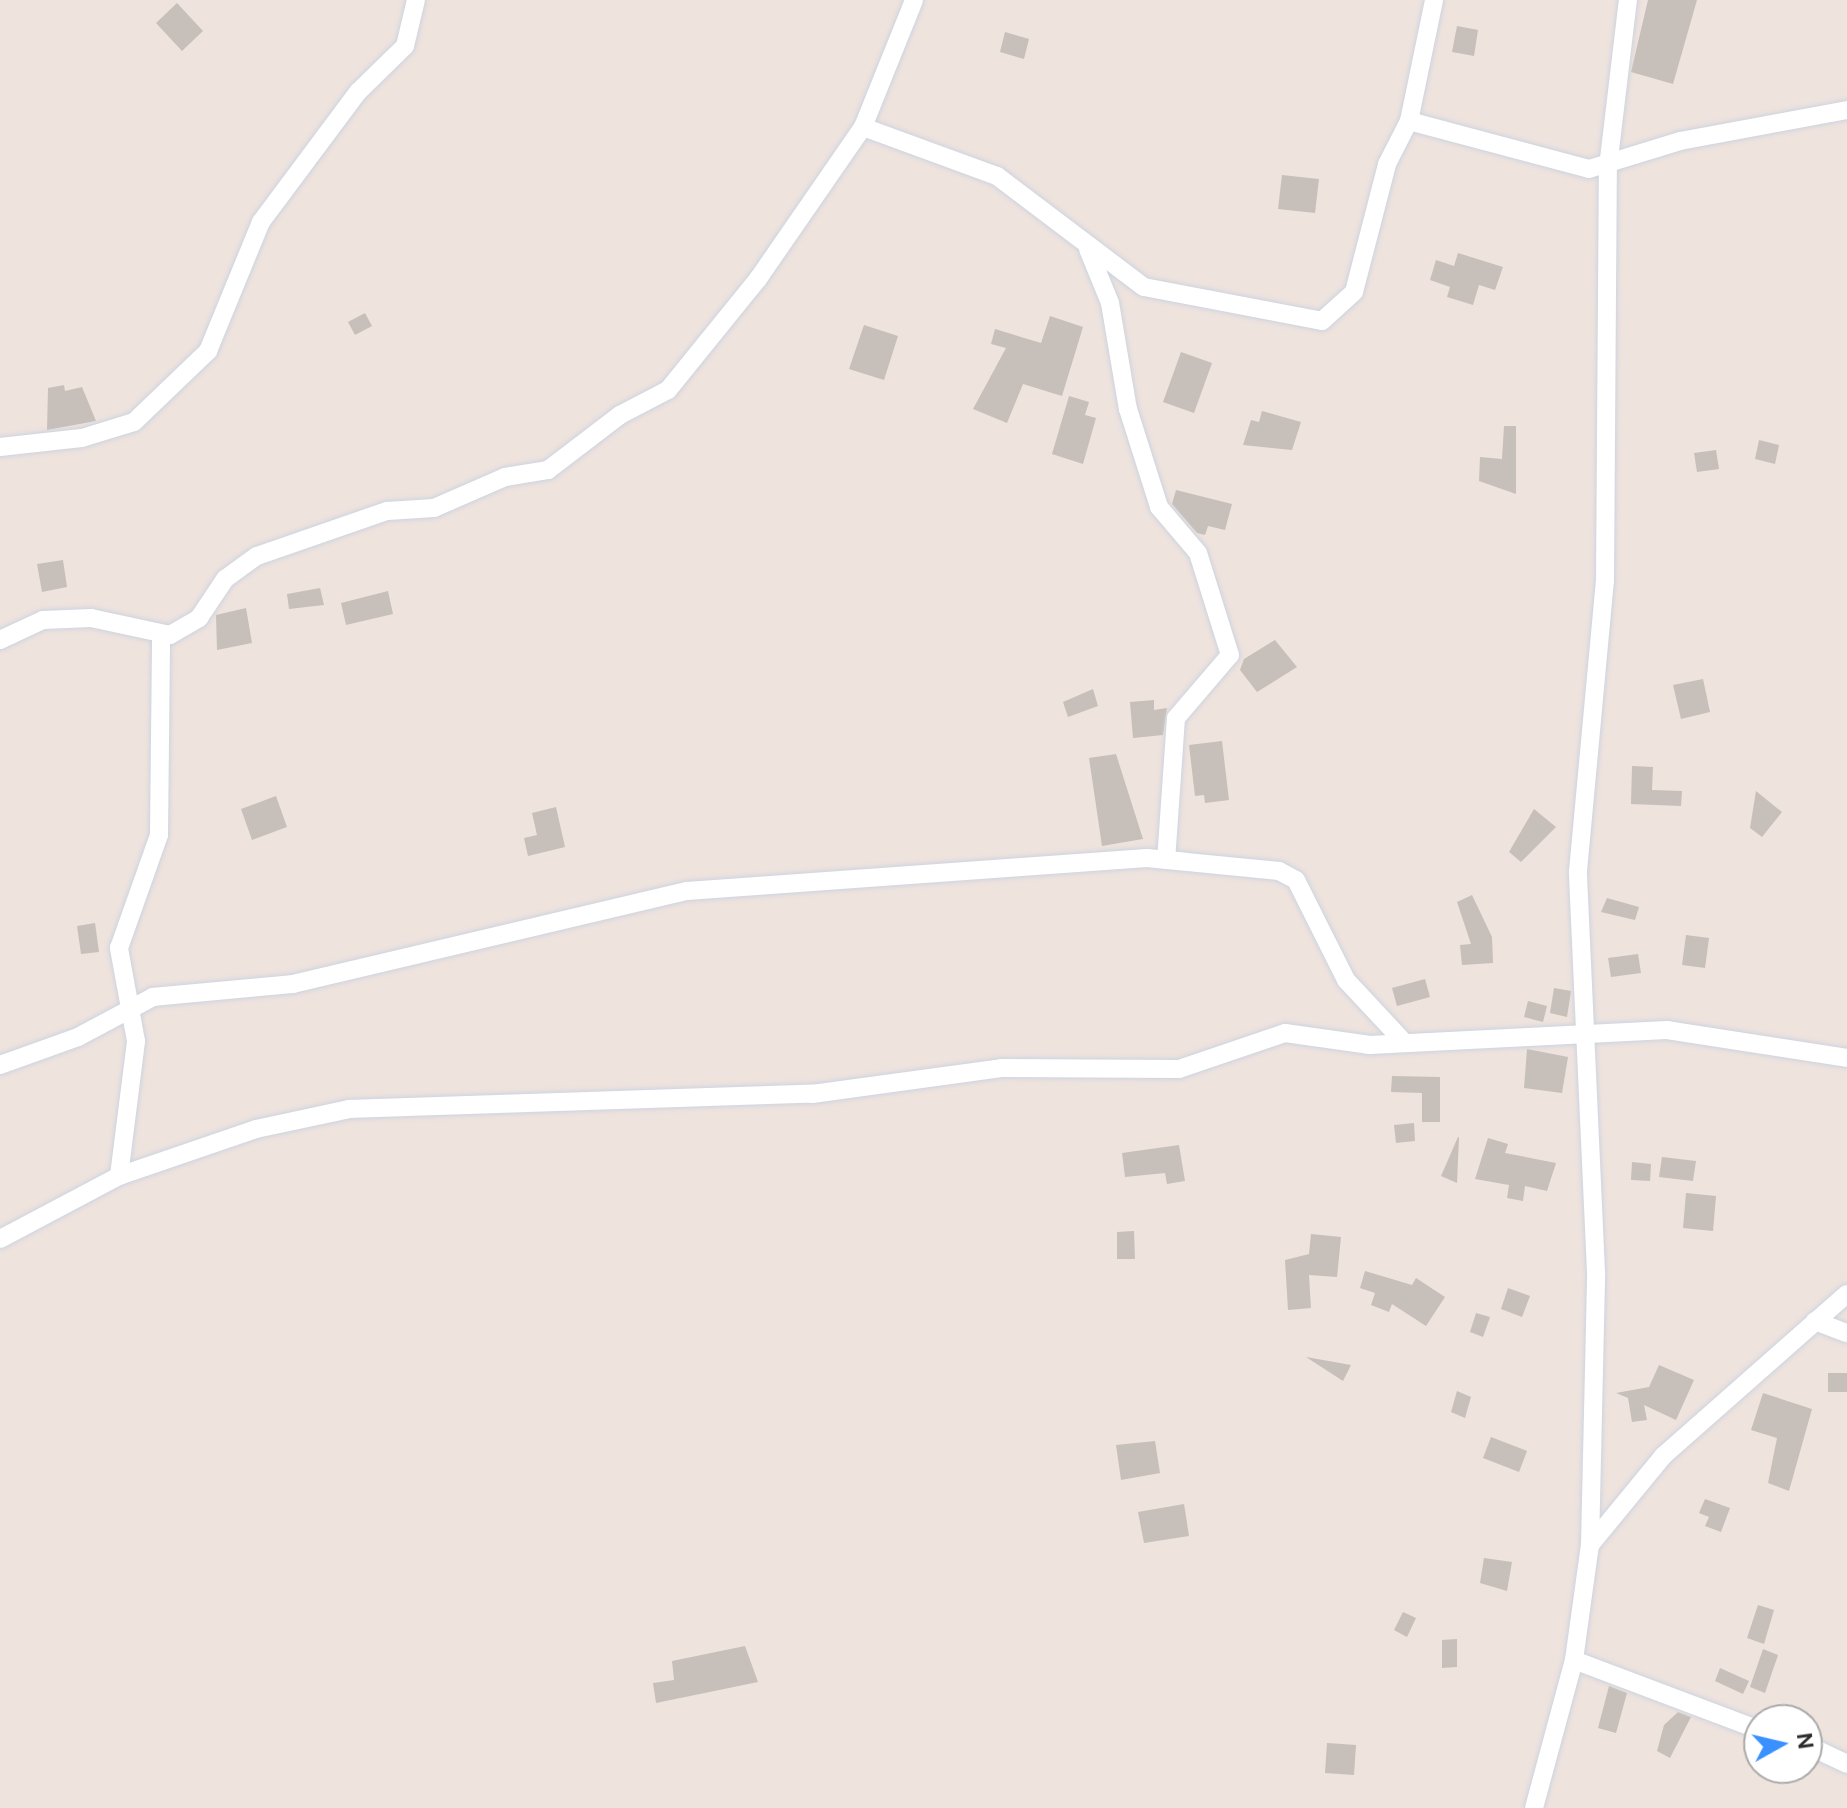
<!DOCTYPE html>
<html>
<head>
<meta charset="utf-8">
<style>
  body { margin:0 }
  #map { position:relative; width:1847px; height:1808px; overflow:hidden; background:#efe3de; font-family:"DM Sans",sans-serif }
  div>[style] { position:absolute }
  .building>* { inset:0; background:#c7bfb9 }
  .roads { filter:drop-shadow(0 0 2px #ccd4df) drop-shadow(0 0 2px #ccd4df) }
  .street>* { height:18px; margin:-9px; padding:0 9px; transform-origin:9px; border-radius:9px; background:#fff }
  span { translate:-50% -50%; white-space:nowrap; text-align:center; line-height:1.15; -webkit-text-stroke:6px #fff; paint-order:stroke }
  .north { position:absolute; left:1743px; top:1704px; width:80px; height:80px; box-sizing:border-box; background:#fff; border:2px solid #ababab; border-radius:50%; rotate:82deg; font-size:22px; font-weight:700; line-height:32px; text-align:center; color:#2c2c2c }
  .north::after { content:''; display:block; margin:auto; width:28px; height:36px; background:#3b90ff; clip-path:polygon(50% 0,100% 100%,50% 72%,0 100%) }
</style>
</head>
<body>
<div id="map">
  <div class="building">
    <div style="clip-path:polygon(1648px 0,1697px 0,1673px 84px,1631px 72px)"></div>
    <div style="clip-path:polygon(177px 3px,203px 31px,182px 51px,156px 23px)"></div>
    <div style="clip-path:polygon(1457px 26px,1478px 30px,1474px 56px,1452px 52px)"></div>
    <div style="clip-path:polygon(1005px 32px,1029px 39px,1024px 59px,1000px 52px)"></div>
    <div style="clip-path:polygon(1282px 175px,1319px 179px,1315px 213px,1278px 209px)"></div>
    <div style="clip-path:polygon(1458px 253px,1503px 267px,1495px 290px,1479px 285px,1473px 305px,1447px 297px,1450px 287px,1430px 280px,1436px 260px,1454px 266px)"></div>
    <div style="clip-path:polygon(365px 313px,372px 326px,355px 335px,348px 322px)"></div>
    <div style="clip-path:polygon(1050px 316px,1083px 327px,1062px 396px,1023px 384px,1007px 423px,973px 409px,1006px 348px,991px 344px,995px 329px,1041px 343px)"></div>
    <div style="clip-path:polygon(864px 325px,898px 336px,884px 380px,849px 369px)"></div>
    <div style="clip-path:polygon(1181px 352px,1212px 363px,1194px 413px,1163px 402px)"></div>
    <div style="clip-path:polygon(64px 385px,65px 391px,82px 387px,96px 421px,47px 430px,48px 388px)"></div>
    <div style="clip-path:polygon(1069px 396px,1089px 402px,1085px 415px,1096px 418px,1083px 464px,1052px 454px)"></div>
    <div style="clip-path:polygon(1262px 411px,1301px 422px,1292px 450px,1243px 445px,1251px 420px,1259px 422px)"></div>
    <div style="clip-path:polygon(1504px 426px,1516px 426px,1516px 494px,1479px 481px,1480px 457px,1502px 459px)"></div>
    <div style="clip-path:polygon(1759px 440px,1779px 445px,1775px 464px,1755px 459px)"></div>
    <div style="clip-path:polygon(1716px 450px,1719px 469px,1697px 472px,1694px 453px)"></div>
    <div style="clip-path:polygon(1176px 490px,1232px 504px,1225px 530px,1208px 526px,1205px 535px,1197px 533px,1172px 504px)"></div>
    <div style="clip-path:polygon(63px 560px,67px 587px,42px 592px,37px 564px)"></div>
    <div style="clip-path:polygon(320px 588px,324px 605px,289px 609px,287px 594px)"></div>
    <div style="clip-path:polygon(388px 591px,393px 614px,346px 625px,341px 603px)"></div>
    <div style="clip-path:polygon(246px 608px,252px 643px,217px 650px,216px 615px)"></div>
    <div style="clip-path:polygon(1275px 640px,1297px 667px,1257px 692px,1240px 670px,1244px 659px)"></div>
    <div style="clip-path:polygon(1703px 679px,1710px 712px,1681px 719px,1673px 685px)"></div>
    <div style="clip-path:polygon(1093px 689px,1098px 706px,1068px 717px,1063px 702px)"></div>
    <div style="clip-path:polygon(1154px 700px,1154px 710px,1167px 708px,1163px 735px,1133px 738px,1130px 702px)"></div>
    <div style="clip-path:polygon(1222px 741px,1229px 800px,1205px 803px,1204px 795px,1195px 796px,1189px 745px)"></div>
    <div style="clip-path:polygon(1116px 754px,1143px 839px,1102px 846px,1089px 758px)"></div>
    <div style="clip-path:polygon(1632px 766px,1653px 767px,1652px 790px,1682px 791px,1681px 806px,1631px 804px)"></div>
    <div style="clip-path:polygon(1756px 791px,1782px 812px,1762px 837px,1750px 828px)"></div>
    <div style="clip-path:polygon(276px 796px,287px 827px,252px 840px,241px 809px)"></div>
    <div style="clip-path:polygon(556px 807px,565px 847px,528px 856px,524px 838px,537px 835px,532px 813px)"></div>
    <div style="clip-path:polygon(1534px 809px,1556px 827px,1521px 862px,1509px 852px)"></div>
    <div style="clip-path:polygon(1472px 895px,1492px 937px,1493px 963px,1462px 965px,1460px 945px,1471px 944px,1457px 902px)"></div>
    <div style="clip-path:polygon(1607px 898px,1639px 907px,1635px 920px,1601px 912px)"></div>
    <div style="clip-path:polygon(95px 923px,99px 952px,81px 954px,77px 926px)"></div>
    <div style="clip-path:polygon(1686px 935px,1709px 938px,1705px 968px,1682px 965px)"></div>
    <div style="clip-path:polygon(1638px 954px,1641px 973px,1611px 977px,1608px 958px)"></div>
    <div style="clip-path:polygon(1425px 979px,1430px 997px,1397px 1006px,1392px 988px)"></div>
    <div style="clip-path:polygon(1554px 988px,1571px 991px,1567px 1017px,1550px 1013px)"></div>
    <div style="clip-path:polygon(1528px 1001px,1547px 1006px,1543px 1022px,1524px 1017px)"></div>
    <div style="clip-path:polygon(1527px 1049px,1568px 1057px,1562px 1093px,1524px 1088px)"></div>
    <div style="clip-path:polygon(1392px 1076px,1440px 1077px,1440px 1122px,1422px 1122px,1422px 1093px,1391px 1092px)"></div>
    <div style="clip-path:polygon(1414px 1123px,1415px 1141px,1396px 1143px,1394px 1125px)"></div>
    <div style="clip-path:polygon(1458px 1137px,1459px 1137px,1457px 1183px,1441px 1176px)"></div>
    <div style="clip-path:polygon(1488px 1138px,1508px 1144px,1505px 1153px,1556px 1163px,1547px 1191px,1525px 1186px,1523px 1201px,1507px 1198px,1509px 1185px,1475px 1179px)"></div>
    <div style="clip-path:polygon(1179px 1145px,1185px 1181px,1167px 1184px,1165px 1173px,1125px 1177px,1122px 1153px)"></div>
    <div style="clip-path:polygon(1662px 1157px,1696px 1161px,1693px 1181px,1659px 1177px)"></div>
    <div style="clip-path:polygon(1632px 1162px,1651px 1164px,1650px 1181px,1631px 1180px)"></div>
    <div style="clip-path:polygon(1686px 1193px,1716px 1196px,1713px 1231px,1683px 1228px)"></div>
    <div style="clip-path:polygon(1134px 1231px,1135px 1259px,1117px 1259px,1117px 1232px)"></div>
    <div style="clip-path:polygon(1311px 1234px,1341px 1237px,1337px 1277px,1309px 1275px,1311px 1308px,1288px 1310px,1285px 1260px,1309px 1254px)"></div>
    <div style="clip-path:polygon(1365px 1271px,1412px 1285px,1416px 1278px,1445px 1297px,1426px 1326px,1392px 1304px,1389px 1312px,1371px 1305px,1375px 1293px,1360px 1288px)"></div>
    <div style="clip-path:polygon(1508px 1288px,1530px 1296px,1522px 1317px,1501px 1309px)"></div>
    <div style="clip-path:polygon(1476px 1313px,1490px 1317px,1483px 1337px,1470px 1332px)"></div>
    <div style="clip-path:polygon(1306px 1357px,1351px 1365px,1343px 1381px)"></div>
    <div style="clip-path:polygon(1659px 1365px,1694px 1380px,1676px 1420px,1644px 1405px,1647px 1420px,1632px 1422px,1628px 1398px,1616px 1393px,1649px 1387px)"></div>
    <div style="clip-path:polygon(1828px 1373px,1847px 1373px,1847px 1392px,1828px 1392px)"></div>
    <div style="clip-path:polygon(1457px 1391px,1471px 1397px,1465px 1418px,1451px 1412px)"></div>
    <div style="clip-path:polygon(1763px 1393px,1812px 1409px,1789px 1491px,1768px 1483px,1777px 1438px,1751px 1430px)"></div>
    <div style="clip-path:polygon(1491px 1437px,1527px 1451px,1519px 1472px,1483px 1458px)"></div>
    <div style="clip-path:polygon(1155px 1441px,1160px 1473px,1121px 1480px,1116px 1445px)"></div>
    <div style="clip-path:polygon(1705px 1499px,1730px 1508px,1721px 1532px,1705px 1526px,1709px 1517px,1699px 1513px)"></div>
    <div style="clip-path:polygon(1184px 1504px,1189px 1536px,1144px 1543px,1138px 1512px)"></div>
    <div style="clip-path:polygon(1484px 1558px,1512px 1562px,1507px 1591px,1480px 1583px)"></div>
    <div style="clip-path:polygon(1758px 1605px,1774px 1610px,1764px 1644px,1747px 1638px)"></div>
    <div style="clip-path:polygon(1403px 1612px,1416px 1618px,1407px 1637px,1394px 1630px)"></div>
    <div style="clip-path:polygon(1457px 1639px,1457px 1667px,1442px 1668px,1442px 1640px)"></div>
    <div style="clip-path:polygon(745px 1646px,758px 1682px,656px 1703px,653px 1683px,674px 1680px,672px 1661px)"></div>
    <div style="clip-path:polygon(1763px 1649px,1778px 1655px,1765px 1693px,1750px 1687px)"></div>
    <div style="clip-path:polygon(1720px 1668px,1749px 1681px,1743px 1694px,1715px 1681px)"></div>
    <div style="clip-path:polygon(1609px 1686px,1627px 1693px,1616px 1733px,1598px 1728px)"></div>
    <div style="clip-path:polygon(1678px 1712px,1691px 1717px,1670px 1758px,1657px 1751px,1664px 1725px)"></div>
    <div style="clip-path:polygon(1327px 1743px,1356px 1745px,1354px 1775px,1325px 1773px)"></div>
  </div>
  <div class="roads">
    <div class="street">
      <div style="left:1409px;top:121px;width:186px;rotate:14.9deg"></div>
      <div style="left:1589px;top:169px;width:95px;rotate:-17.1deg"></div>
      <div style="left:1680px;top:141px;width:170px;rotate:-10.5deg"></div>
      <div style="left:863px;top:127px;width:143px;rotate:20.1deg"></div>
      <div style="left:997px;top:176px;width:184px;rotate:37.1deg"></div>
      <div style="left:1144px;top:287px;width:181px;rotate:10.8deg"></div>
      <div style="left:1322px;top:321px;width:43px;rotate:-42.2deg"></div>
      <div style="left:1354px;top:292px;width:132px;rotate:-75.5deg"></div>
      <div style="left:1387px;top:164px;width:48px;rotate:-62.9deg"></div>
      <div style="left:1409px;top:121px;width:124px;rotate:-78.3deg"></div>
      <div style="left:1088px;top:249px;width:58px;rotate:67.8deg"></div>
      <div style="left:1110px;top:303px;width:108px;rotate:80.4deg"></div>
      <div style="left:1128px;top:409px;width:103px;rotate:72.4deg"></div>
      <div style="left:1159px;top:507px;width:60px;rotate:49.7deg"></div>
      <div style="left:1198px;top:553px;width:107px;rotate:72.6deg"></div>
      <div style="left:1230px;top:655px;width:83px;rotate:130.6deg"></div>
      <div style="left:1176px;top:718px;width:142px;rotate:94deg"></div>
      <div style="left:0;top:447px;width:82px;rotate:-6.3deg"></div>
      <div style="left:82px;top:438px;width:54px;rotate:-17.1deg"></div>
      <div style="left:134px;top:422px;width:103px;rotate:-43.8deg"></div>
      <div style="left:208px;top:351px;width:139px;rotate:-67.7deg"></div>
      <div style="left:261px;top:222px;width:162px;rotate:-53.3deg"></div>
      <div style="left:358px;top:92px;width:66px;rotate:-44.4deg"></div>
      <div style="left:405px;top:46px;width:47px;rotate:-76.6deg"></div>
      <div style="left:0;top:640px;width:47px;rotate:-24.9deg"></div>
      <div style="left:43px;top:620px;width:48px;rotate:-2.4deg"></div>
      <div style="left:91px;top:618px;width:81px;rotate:12.1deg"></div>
      <div style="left:170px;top:635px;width:34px;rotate:-30deg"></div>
      <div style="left:199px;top:618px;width:47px;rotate:-56.3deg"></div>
      <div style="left:225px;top:579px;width:39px;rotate:-36deg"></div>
      <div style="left:257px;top:556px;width:138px;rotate:-19.1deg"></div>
      <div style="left:387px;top:511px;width:47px;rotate:-3.7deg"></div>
      <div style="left:434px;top:508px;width:77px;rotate:-23.6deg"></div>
      <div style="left:505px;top:477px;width:44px;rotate:-9.2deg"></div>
      <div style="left:548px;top:470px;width:91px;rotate:-37.4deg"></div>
      <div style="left:620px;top:415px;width:54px;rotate:-27.5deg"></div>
      <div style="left:668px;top:390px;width:143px;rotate:-51deg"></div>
      <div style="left:758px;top:279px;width:185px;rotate:-55.4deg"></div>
      <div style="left:863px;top:127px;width:137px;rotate:-68.1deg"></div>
      <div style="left:0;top:1065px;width:83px;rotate:-19.7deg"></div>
      <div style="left:78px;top:1037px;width:85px;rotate:-28.1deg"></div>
      <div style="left:153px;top:997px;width:141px;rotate:-5.3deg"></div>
      <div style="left:293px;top:984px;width:405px;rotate:-13.3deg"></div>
      <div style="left:687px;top:891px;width:461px;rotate:-4.1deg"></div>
      <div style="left:1147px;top:858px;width:133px;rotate:5.6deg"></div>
      <div style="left:1279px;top:871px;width:19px;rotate:28deg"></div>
      <div style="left:1296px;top:880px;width:112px;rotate:63.4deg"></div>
      <div style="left:1346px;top:980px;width:82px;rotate:47deg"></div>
      <div style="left:119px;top:1176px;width:136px;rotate:-82.8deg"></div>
      <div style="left:136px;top:1041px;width:95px;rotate:-100.4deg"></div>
      <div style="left:119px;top:948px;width:120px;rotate:-70.5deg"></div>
      <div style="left:159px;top:835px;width:199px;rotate:-89.4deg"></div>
      <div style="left:0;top:1239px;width:135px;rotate:-27.9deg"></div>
      <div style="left:119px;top:1176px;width:145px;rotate:-18.9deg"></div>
      <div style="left:256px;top:1129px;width:95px;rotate:-12.1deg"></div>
      <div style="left:349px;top:1109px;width:463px;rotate:-1.9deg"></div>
      <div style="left:812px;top:1094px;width:191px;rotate:-7.8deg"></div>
      <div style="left:1001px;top:1068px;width:178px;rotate:0.3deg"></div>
      <div style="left:1179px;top:1069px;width:112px;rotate:-18.8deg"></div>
      <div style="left:1285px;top:1033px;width:86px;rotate:8deg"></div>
      <div style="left:1370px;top:1045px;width:297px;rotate:-2.9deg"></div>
      <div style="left:1667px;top:1030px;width:182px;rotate:8.8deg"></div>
      <div style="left:1815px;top:1321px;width:34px;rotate:21deg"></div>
      <div style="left:1590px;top:1545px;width:115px;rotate:-50.6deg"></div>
      <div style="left:1663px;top:1456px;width:245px;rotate:-41.4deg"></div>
      <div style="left:1574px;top:1660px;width:198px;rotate:20.7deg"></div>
      <div style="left:1807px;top:1745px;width:44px;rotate:25.4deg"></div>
      <div style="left:1534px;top:1808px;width:153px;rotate:-74.9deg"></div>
      <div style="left:1574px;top:1660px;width:116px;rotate:-82.1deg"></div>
      <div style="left:1590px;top:1545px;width:273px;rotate:-88.7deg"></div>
      <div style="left:1596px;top:1272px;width:401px;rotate:-92.6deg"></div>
      <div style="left:1578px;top:871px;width:291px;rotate:-84.7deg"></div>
      <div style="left:1605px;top:581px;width:414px;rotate:-89.6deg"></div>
      <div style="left:1608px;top:167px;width:168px;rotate:-83.2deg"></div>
    </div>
  </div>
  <div class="north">N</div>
</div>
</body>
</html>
